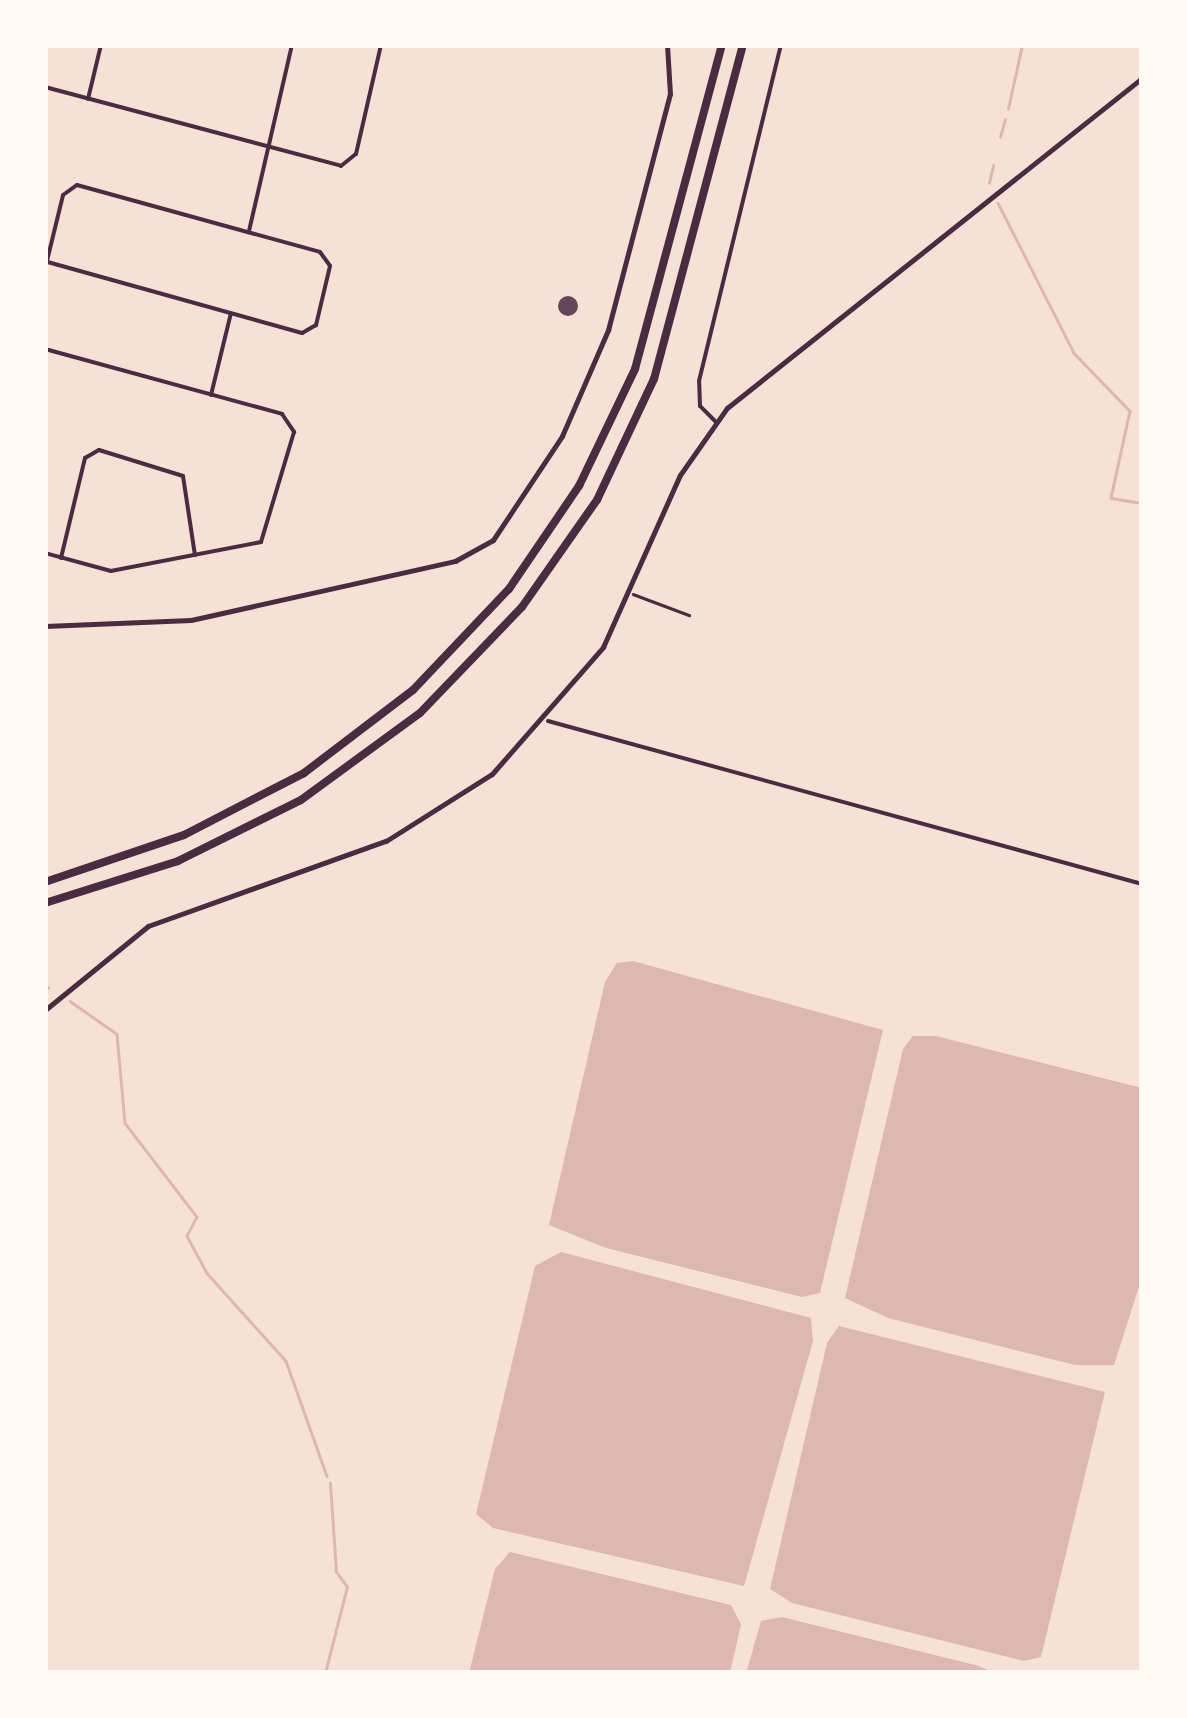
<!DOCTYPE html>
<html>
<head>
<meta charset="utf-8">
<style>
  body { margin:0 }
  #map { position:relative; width:1187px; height:1718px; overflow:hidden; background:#f7e1d7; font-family:Cabin,sans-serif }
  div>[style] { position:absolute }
  .water>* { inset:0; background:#dcb8b0 }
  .stream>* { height:2.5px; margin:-1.25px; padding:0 1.25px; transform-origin:1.25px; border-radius:1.25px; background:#dcb8b0 }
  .building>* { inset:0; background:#644757 }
  .round { border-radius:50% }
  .service>* { height:2.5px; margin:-1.25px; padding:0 1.25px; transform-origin:1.25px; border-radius:1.25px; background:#4a2c40 }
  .minor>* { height:4px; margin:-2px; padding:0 2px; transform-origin:2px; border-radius:2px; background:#4a2c40 }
  .tertiary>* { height:5px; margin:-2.5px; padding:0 2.5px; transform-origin:2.5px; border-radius:2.5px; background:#4a2c40 }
  .motorway>* { height:8px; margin:-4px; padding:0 4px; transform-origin:4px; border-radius:4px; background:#4a2c40 }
  span { translate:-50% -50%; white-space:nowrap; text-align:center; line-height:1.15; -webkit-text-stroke:8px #fffaf5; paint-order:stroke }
  .frame { position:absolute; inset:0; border:48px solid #fffaf5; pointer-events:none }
</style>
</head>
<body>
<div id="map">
  <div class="water">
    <div style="clip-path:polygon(633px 961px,883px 1030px,820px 1293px,802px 1297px,606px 1248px,549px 1225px,605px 982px,617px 963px)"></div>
    <div style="clip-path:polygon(936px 1036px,1142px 1088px,1142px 1277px,1114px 1365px,1075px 1365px,888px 1318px,845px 1298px,903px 1049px,913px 1036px)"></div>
    <div style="clip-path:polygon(561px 1252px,811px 1318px,813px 1341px,744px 1586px,493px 1528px,476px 1514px,535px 1266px)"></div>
    <div style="clip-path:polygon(839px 1326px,1105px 1392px,1041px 1657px,1024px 1661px,792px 1603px,770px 1589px,827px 1343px)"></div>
    <div style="clip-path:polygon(510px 1552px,731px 1605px,741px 1624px,730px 1673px,469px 1673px,495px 1569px)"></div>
    <div style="clip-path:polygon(782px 1617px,979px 1666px,994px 1673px,746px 1673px,761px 1621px)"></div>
  </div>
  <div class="stream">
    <div style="left:1008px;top:109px;width:66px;rotate:-77.7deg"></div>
    <div style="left:1000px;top:137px;width:18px;rotate:-74deg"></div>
    <div style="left:989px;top:183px;width:18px;rotate:-77deg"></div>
    <div style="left:998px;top:203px;width:168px;rotate:63.1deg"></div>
    <div style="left:1074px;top:353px;width:81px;rotate:46deg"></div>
    <div style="left:1130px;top:411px;width:89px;rotate:102.3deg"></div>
    <div style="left:1111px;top:498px;width:31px;rotate:9deg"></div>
    <div style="left:45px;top:985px;width:4px;rotate:34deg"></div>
    <div style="left:70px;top:1001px;width:57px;rotate:35.1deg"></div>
    <div style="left:117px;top:1034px;width:89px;rotate:84.9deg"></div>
    <div style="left:125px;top:1123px;width:118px;rotate:52.5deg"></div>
    <div style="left:197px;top:1217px;width:21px;rotate:118deg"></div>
    <div style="left:187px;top:1236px;width:42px;rotate:61.6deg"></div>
    <div style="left:207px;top:1273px;width:118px;rotate:48.1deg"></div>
    <div style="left:286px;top:1361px;width:122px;rotate:70.4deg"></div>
    <div style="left:325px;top:1673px;width:89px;rotate:-75.7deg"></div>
    <div style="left:347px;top:1587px;width:19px;rotate:-126deg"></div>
    <div style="left:336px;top:1572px;width:89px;rotate:-93.9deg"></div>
  </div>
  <div class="building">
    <div class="round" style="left:558px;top:296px;width:20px;height:20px"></div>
  </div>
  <div class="service">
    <div style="left:633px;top:594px;width:60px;rotate:20.6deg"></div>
  </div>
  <div class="minor">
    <div style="left:45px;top:87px;width:306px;rotate:14.9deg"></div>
    <div style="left:341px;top:166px;width:19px;rotate:-39deg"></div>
    <div style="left:356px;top:154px;width:112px;rotate:-77.1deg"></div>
    <div style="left:88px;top:99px;width:56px;rotate:-76.5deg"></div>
    <div style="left:249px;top:231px;width:191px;rotate:-77deg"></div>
    <div style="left:45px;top:269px;width:76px;rotate:-76.3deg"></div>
    <div style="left:63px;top:195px;width:17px;rotate:-36deg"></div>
    <div style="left:77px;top:185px;width:252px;rotate:15.4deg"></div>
    <div style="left:320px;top:252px;width:17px;rotate:54deg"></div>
    <div style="left:330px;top:266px;width:61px;rotate:103.3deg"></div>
    <div style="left:316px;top:325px;width:16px;rotate:150deg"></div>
    <div style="left:302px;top:333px;width:265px;rotate:-164.4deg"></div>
    <div style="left:45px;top:349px;width:246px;rotate:15.3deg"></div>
    <div style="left:282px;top:414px;width:22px;rotate:56deg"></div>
    <div style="left:294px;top:432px;width:115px;rotate:106.7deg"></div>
    <div style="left:261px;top:542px;width:153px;rotate:169.1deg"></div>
    <div style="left:111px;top:571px;width:68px;rotate:-164.7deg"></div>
    <div style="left:211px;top:395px;width:84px;rotate:-76.3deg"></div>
    <div style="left:715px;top:421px;width:21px;rotate:-135deg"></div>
    <div style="left:700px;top:406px;width:25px;rotate:-92deg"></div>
    <div style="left:699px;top:381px;width:346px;rotate:-76.3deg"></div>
    <div style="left:61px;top:558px;width:103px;rotate:-76.5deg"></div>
    <div style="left:85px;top:458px;width:16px;rotate:-30deg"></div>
    <div style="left:99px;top:450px;width:88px;rotate:17.2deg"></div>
    <div style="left:183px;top:476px;width:80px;rotate:81.4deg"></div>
    <div style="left:548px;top:721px;width:616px;rotate:15.34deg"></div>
  </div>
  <div class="tertiary">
    <div style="left:45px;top:626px;width:146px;rotate:-2.4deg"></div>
    <div style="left:191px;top:620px;width:271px;rotate:-12.6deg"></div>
    <div style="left:455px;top:561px;width:43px;rotate:-28.9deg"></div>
    <div style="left:493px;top:540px;width:125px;rotate:-56.4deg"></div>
    <div style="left:562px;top:436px;width:116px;rotate:-66.5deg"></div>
    <div style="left:608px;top:330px;width:244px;rotate:-75.3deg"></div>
    <div style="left:670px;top:94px;width:49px;rotate:-93.5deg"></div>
    <div style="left:45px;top:1010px;width:133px;rotate:-39.2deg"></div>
    <div style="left:148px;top:926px;width:253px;rotate:-19.7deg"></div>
    <div style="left:386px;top:841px;width:125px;rotate:-32.3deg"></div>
    <div style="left:492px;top:774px;width:169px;rotate:-48.8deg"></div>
    <div style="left:603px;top:647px;width:188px;rotate:-65.9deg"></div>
    <div style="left:680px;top:475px;width:82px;rotate:-55deg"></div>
    <div style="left:727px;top:408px;width:530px;rotate:-38.49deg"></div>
  </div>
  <div class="motorway">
    <div style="left:45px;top:882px;width:147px;rotate:-18.7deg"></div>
    <div style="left:184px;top:835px;width:135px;rotate:-27.3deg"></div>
    <div style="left:304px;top:773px;width:137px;rotate:-37.3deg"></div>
    <div style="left:413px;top:690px;width:139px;rotate:-46.5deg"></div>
    <div style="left:509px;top:589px;width:125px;rotate:-55.8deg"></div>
    <div style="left:579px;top:486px;width:130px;rotate:-64.4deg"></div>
    <div style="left:635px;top:369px;width:335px;rotate:-75deg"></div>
    <div style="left:45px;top:903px;width:139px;rotate:-17.5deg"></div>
    <div style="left:178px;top:861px;width:137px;rotate:-26.4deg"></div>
    <div style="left:301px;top:800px;width:147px;rotate:-36.2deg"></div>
    <div style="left:420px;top:713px;width:147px;rotate:-46.1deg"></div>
    <div style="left:522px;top:607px;width:131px;rotate:-55deg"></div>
    <div style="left:597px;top:500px;width:134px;rotate:-64.8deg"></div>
    <div style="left:654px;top:379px;width:346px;rotate:-75.1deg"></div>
  </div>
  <div class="frame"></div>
</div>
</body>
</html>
